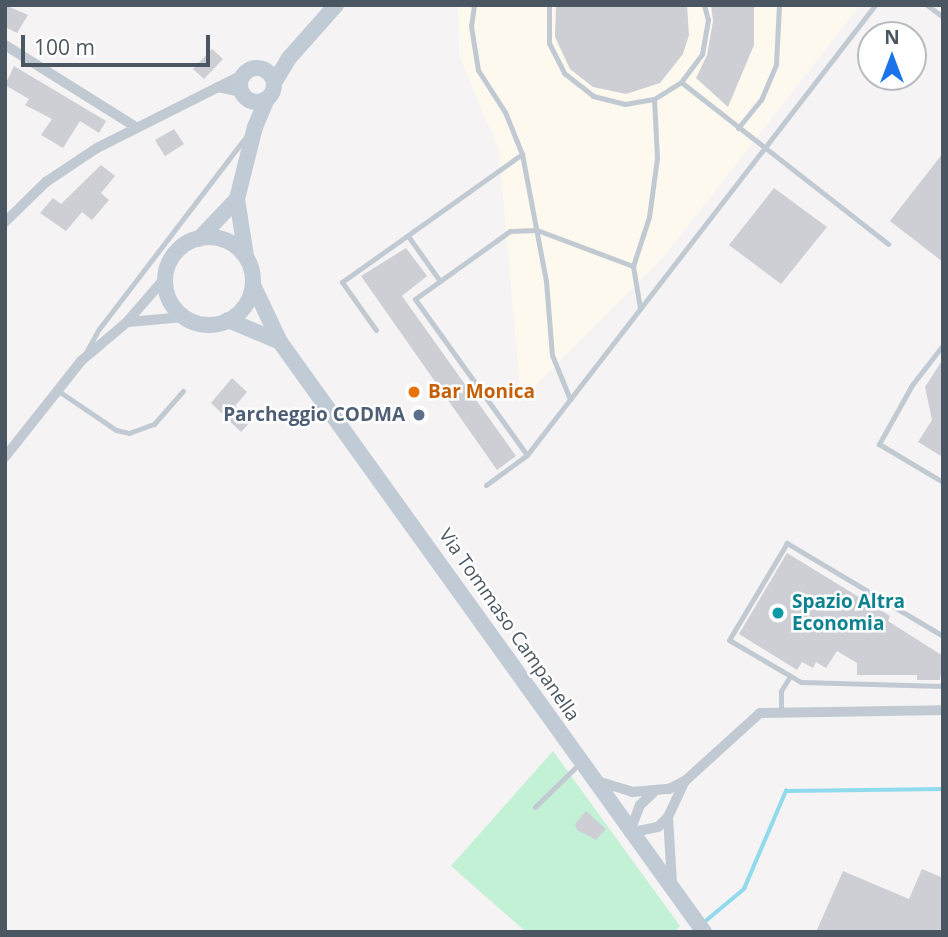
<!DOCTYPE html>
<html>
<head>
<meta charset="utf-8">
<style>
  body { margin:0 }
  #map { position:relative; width:948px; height:937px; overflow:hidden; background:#f5f3f3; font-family:"Open Sans",sans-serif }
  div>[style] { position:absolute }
  .commercial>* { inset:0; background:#fdf9ef }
  .green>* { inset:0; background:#c3f1d5 }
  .stream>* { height:3.5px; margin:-1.75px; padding:0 1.75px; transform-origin:1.75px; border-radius:1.75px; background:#90daee }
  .building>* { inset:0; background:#cdcfd5 }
  .service>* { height:5px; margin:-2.5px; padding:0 2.5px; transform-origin:2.5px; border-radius:2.5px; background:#c1cad2 }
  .minor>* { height:10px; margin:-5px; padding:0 5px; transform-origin:5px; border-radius:5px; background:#c1cad2 }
  .secondary>* { height:16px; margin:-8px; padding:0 8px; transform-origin:8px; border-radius:8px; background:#c1cbd6 }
  .secondary>.ring { margin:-8px; padding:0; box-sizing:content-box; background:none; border:16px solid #c1cbd6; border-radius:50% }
  .dots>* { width:19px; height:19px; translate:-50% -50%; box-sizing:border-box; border:4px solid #fff; border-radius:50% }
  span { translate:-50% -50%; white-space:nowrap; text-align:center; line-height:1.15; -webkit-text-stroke:5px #fff; paint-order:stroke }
  .food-label { font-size:19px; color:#c56008; font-weight:700 }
  .left { translate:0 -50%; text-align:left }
  .service-label { font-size:19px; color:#4e5e75; font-weight:700 }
  .right { translate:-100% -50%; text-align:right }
  .culture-label { font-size:19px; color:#0d838f; font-weight:700 }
  .street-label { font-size:19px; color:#4a5661 }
  .frame { position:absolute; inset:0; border:7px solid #4a5661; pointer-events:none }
  .north { position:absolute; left:857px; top:21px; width:70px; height:70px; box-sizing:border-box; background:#fff; border:2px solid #b7bbc0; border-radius:50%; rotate:0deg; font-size:19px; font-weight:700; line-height:28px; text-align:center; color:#4a5661 }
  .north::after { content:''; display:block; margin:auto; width:24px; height:32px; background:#1a73e8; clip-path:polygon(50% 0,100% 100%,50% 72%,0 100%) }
  .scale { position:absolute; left:21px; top:35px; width:189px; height:32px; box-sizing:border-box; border:4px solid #4a5661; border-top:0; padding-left:9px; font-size:21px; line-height:24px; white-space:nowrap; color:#4a5661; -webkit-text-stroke:5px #fff; paint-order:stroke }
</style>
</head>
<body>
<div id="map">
  <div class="commercial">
    <div style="clip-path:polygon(458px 5px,860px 5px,662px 259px,521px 400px,499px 151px,459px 55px)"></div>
  </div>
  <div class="green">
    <div style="clip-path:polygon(553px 751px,680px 926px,675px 932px,526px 932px,451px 866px)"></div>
  </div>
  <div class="stream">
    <div style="left:702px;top:924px;width:55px;rotate:-39.8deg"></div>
    <div style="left:744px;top:889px;width:107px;rotate:-66.8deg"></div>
    <div style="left:786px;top:791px;width:157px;rotate:-0.7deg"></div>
  </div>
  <div class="building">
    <div style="clip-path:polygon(5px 5px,28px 15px,17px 33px,5px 27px)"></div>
    <div style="clip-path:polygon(556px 5px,687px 5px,689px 35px,683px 54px,660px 83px,626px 94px,593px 87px,570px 69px,555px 37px)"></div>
    <div style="clip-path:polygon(711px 5px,754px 5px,754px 45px,728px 107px,696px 78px,707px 55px,713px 21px)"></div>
    <div style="clip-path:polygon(212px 49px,223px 59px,204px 79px,193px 69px)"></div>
    <div style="clip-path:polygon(14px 66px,106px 121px,99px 133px,80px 121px,63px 148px,41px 135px,52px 119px,25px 105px,29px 99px,5px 85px)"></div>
    <div style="clip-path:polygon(174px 129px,184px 144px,165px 156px,155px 140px)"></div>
    <div style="clip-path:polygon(943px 153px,943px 262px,890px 221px)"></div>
    <div style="clip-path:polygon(101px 165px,115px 176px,101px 193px,109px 200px,92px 220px,82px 212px,66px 231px,40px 213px,53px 198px,61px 204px)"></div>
    <div style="clip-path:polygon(774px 188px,827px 227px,781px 284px,729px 245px)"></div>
    <div style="clip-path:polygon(406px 248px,427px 276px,402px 296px,516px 456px,497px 470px,361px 276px)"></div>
    <div style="clip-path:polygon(943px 359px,943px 457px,918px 442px,932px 420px,925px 387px)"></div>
    <div style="clip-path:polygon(232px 378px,247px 392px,235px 406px,252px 420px,241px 432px,211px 403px)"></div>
    <div style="clip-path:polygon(787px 553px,890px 616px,888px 621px,943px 656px,940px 680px,917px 680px,917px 675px,857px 675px,857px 663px,837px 651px,826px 668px,816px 662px,813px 668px,802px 662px,797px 670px,739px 634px)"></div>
    <div style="clip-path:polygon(586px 811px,606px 829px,596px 840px,577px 830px,575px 824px)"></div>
    <div style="clip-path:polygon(922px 869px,943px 878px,943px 932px,816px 932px,843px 871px,909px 899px)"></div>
  </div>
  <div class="service">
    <div style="left:474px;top:5px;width:21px;rotate:98deg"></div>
    <div style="left:471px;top:26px;width:45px;rotate:81deg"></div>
    <div style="left:478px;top:70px;width:50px;rotate:57.3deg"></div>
    <div style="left:505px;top:112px;width:45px;rotate:68deg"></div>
    <div style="left:522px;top:154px;width:129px;rotate:79.3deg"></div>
    <div style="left:546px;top:281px;width:74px;rotate:85.4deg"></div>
    <div style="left:552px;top:355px;width:48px;rotate:67.8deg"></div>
    <div style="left:549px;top:5px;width:38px;rotate:90deg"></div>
    <div style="left:549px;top:43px;width:34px;rotate:63deg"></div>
    <div style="left:564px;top:73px;width:37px;rotate:38deg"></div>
    <div style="left:593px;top:96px;width:33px;rotate:14deg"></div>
    <div style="left:625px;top:104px;width:29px;rotate:-10deg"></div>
    <div style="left:654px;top:99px;width:32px;rotate:-32deg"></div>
    <div style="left:681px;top:82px;width:35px;rotate:-53deg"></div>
    <div style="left:702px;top:54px;width:35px;rotate:-80deg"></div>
    <div style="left:708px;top:20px;width:16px;rotate:-105deg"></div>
    <div style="left:927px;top:5px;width:20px;rotate:37deg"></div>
    <div style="left:681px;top:82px;width:263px;rotate:38deg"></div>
    <div style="left:738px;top:128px;width:36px;rotate:-51deg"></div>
    <div style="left:761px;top:100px;width:39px;rotate:-67deg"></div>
    <div style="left:776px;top:64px;width:59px;rotate:-87.1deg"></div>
    <div style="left:408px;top:236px;width:55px;rotate:54.6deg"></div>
    <div style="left:640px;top:308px;width:43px;rotate:-99.5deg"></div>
    <div style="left:633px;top:266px;width:52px;rotate:-71.9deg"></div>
    <div style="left:649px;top:217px;width:60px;rotate:-82.3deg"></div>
    <div style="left:657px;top:158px;width:59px;rotate:-92.9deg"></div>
    <div style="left:376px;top:330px;width:59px;rotate:-125.3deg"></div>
    <div style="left:342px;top:282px;width:221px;rotate:-35.4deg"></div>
    <div style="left:943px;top:345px;width:51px;rotate:127.8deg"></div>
    <div style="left:912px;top:385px;width:68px;rotate:119.2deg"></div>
    <div style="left:879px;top:444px;width:74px;rotate:30.7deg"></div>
    <div style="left:85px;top:354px;width:29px;rotate:-61deg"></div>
    <div style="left:99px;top:329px;width:245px;rotate:-52.6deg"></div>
    <div style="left:57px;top:390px;width:71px;rotate:34.1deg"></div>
    <div style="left:116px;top:430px;width:13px;rotate:13deg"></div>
    <div style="left:129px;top:433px;width:27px;rotate:-20deg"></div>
    <div style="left:154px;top:424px;width:44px;rotate:-48.7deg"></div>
    <div style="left:527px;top:455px;width:192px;rotate:-125.7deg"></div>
    <div style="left:415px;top:299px;width:117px;rotate:-35.6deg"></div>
    <div style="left:510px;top:231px;width:27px;rotate:-2deg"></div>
    <div style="left:537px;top:230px;width:103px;rotate:20.6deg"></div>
    <div style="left:486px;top:485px;width:51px;rotate:-36.2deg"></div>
    <div style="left:527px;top:455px;width:569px;rotate:-52.28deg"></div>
    <div style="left:943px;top:636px;width:182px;rotate:-149.2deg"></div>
    <div style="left:787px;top:543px;width:113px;rotate:120.9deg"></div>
    <div style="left:729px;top:640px;width:83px;rotate:30.3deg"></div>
    <div style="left:801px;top:682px;width:142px;rotate:1.6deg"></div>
    <div style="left:781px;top:713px;width:22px;rotate:-90deg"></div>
    <div style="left:781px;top:691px;width:17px;rotate:-59deg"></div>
    <div style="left:535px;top:807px;width:63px;rotate:-44.4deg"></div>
  </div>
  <div class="minor">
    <div style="left:5px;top:45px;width:152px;rotate:32.1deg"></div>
    <div style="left:218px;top:87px;width:24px;rotate:12deg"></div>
    <div style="left:5px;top:222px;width:57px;rotate:-44.3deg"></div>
    <div style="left:46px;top:182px;width:61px;rotate:-33.7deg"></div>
    <div style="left:97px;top:148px;width:162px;rotate:-26.7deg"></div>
    <div style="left:129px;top:322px;width:55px;rotate:-5.2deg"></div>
    <div style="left:5px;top:457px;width:122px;rotate:-51.6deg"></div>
    <div style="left:81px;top:361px;width:59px;rotate:-40.2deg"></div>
    <div style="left:126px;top:323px;width:60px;rotate:-49.1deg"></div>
    <div style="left:597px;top:781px;width:37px;rotate:17deg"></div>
    <div style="left:632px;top:792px;width:37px;rotate:-5deg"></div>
    <div style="left:669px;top:789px;width:18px;rotate:-27deg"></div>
    <div style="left:685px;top:781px;width:101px;rotate:-42.2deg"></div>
    <div style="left:760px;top:713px;width:183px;rotate:-0.9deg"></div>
    <div style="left:653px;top:793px;width:18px;rotate:137deg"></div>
    <div style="left:640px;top:805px;width:30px;rotate:111deg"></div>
    <div style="left:629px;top:833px;width:30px;rotate:-12deg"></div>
    <div style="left:658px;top:827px;width:14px;rotate:-45deg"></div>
    <div style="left:672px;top:883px;width:66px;rotate:-93.5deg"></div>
    <div style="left:668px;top:817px;width:40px;rotate:-65deg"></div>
  </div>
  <div class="secondary">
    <div class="ring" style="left:240px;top:68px;width:18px;height:18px"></div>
    <div style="left:274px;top:83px;width:29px;rotate:-59deg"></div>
    <div style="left:289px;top:58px;width:71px;rotate:-48.4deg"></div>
    <div class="ring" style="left:165px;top:237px;width:72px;height:72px"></div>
    <div style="left:199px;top:239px;width:55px;rotate:-46.5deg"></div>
    <div style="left:246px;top:256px;width:58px;rotate:-99deg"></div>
    <div style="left:237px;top:199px;width:74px;rotate:-76deg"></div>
    <div style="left:255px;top:127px;width:30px;rotate:-67deg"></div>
    <div style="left:253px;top:285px;width:63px;rotate:64.7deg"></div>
    <div style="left:280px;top:342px;width:727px;rotate:54.3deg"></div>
    <div style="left:228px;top:320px;width:54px;rotate:22.8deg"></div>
  </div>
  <div class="dots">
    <div style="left:414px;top:392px;background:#e8710a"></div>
    <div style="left:419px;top:415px;background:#5c6f8a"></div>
    <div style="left:778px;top:613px;background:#0f9aa8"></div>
  </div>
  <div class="food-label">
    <span class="left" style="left:428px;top:392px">Bar Monica</span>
  </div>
  <div class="service-label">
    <span class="right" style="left:405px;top:415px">Parcheggio CODMA</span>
  </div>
  <div class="culture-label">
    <span class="left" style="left:792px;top:613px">Spazio Altra<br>Economia</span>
  </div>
  <div class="street-label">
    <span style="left:509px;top:625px;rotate:55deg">Via Tommaso Campanella</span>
  </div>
  <div class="frame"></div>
  <div class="north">N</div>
  <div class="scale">100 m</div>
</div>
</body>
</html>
